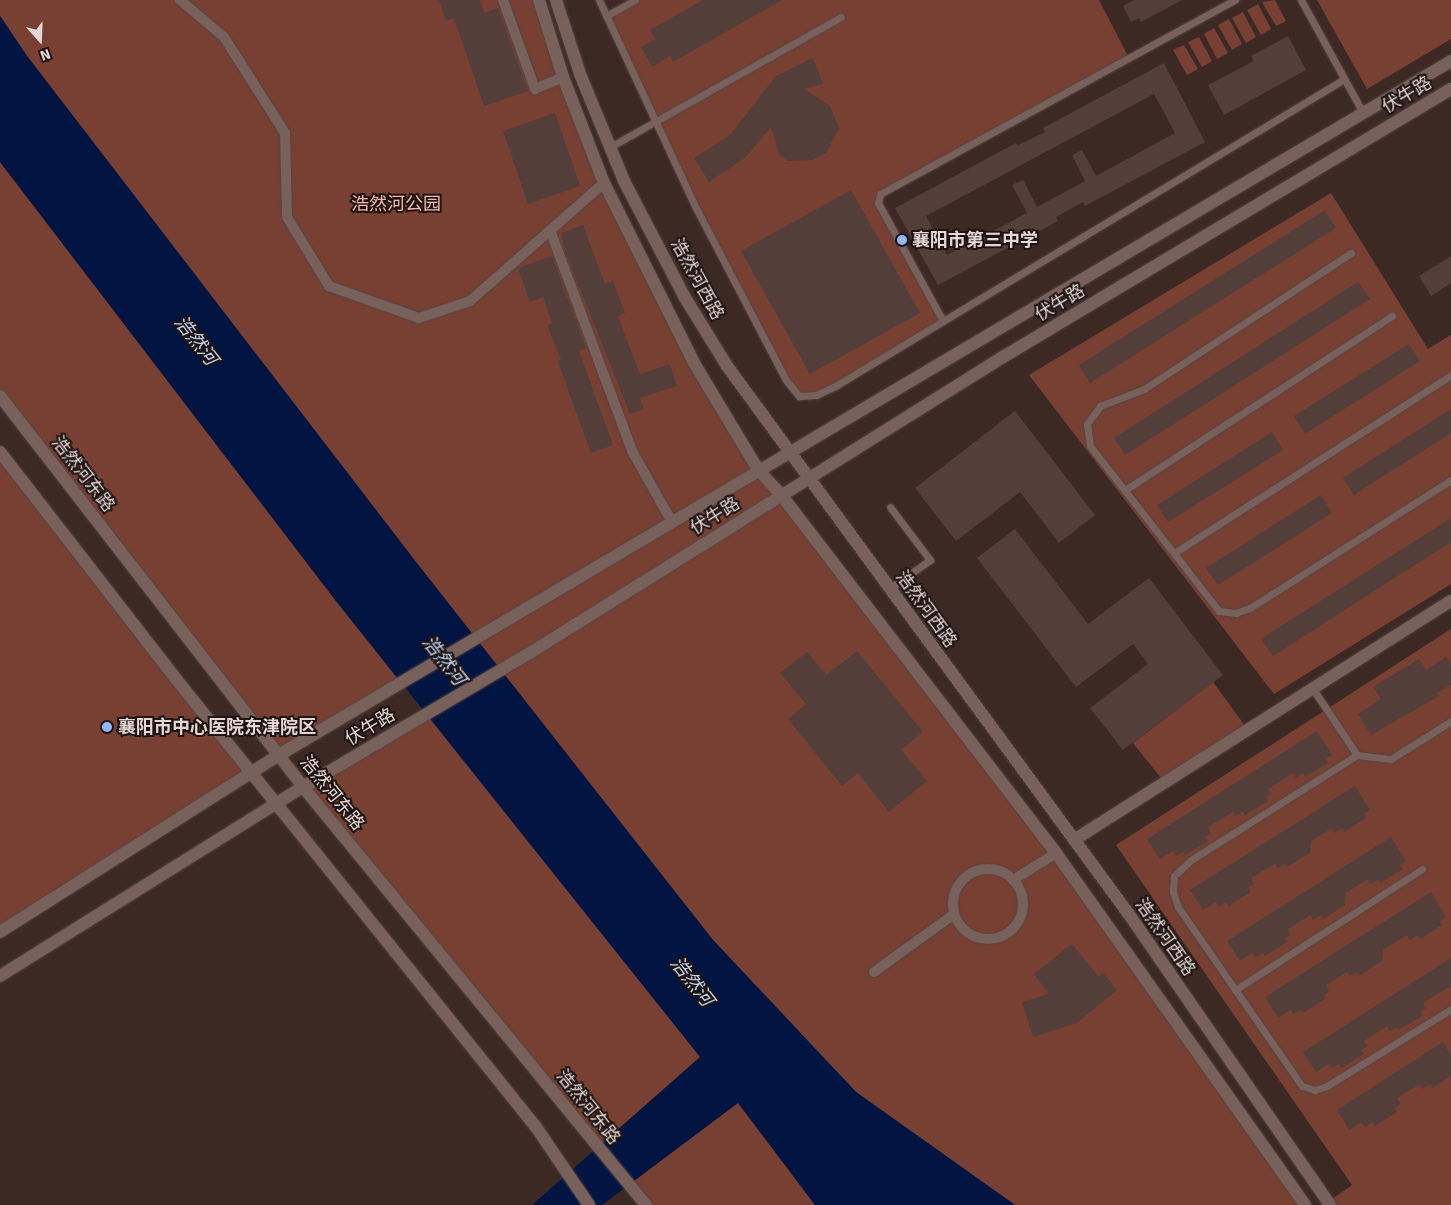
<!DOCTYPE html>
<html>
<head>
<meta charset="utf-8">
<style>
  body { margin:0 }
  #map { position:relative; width:1451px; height:1205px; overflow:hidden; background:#3d2924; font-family:Signika,"Noto Sans SC",sans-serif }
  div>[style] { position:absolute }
  .green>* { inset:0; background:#784033 }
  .water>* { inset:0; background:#021442 }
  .building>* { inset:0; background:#533e39 }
  .roads { filter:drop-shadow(0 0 1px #554441) drop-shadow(0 0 1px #554441) }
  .service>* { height:7px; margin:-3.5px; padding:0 3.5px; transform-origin:3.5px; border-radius:3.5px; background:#78605b }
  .pedestrian>* { height:10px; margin:-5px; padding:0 5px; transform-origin:5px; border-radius:5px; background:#78605b }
  .pedestrian>.ring { margin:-5px; padding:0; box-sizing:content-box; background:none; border:10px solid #78605b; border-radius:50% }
  .minor>* { height:12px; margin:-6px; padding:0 6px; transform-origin:6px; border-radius:6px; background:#78605b }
  .tertiary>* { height:12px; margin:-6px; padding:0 6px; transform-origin:6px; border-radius:6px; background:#78605b }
  .secondary>* { height:12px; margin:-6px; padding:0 6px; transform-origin:6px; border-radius:6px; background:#78605b }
  .dots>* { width:14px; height:14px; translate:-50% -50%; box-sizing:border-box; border:2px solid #1e1412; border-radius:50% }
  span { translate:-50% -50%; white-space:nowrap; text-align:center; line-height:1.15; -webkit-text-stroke:4px #1e1412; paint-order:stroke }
  .street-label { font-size:18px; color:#e5d7d4 }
  .park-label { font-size:18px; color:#f5b9ab }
  .poi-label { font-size:18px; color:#e5d7d4; font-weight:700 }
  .left { translate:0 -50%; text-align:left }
  .water-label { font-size:19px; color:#bfd1f0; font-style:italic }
  .north { position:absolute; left:15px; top:15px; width:50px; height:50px; -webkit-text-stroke:4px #1e1412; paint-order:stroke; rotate:160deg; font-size:14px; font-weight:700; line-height:20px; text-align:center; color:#e5d7d4 }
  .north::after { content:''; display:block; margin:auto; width:18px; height:22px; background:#e5d7d4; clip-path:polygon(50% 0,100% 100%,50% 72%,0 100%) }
</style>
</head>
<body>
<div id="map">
  <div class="green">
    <div style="clip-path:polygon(0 0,541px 0,604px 183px,694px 363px,782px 496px,1056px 853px,1305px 1205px,1015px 1205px,856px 1092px,713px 940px,416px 562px,27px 56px,0 16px)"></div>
    <div style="clip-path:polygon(635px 0,1099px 0,1129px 58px,880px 194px,878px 203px,943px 321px,816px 395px,799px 396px,786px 380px,696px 208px,606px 16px)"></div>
    <div style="clip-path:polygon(1275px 0,1286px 21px,1276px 26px,1262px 2px)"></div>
    <div style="clip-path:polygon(1317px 0,1451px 0,1451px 39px,1367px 89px)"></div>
    <div style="clip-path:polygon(1258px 4px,1271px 29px,1261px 35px,1247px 10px)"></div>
    <div style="clip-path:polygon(1243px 12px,1256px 37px,1246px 43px,1232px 18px)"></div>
    <div style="clip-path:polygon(1229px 19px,1242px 44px,1232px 50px,1218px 25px)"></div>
    <div style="clip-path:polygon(1214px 28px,1228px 53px,1217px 59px,1204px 34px)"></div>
    <div style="clip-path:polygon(1199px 37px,1212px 61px,1202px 67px,1188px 42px)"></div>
    <div style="clip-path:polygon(1184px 45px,1198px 69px,1187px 75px,1173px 50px)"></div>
    <div style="clip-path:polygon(0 162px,336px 601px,401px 683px,279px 755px,0 396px)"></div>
    <div style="clip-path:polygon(1331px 193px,1428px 349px,1451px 335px,1451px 584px,1274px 694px,1029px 375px)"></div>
    <div style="clip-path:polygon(0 452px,252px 774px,0 932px)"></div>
    <div style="clip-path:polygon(1451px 629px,1451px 1205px,1330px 1205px,1328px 1202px,1352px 1185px,1116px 845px)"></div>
    <div style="clip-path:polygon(1213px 682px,1248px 730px,1165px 783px,1133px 743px)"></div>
    <div style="clip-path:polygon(429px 712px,754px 1123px,815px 1205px,646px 1205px,303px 787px)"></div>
  </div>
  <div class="water">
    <div style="clip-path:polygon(0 16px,27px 56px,416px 562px,713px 940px,856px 1092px,1015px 1205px,815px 1205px,738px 1103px,602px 1205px,532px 1205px,700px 1057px,336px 601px,0 162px)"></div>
  </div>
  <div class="building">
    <div style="clip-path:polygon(439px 0,480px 0,484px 13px,498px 8px,528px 91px,484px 106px,454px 18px,446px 21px)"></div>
    <div style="clip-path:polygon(703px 0,782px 0,673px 62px,670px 56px,652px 67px,641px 47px,655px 39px,650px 30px)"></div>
    <div style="clip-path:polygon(1134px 0,1182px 0,1141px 22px,1139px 18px,1131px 22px,1123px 6px)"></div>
    <div style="clip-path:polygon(1288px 36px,1306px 70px,1224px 115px,1208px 85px,1254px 61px,1251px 56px)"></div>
    <div style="clip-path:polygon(813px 58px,823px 84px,804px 89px,830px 106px,839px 128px,826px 153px,813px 160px,787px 161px,779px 154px,771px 127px,745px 158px,709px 182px,694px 158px,731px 134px,776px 76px)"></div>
    <div style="clip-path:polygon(evenodd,1164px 63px,1205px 142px,1085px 206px,1083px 202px,1056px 217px,1058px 221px,938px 285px,895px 208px,1016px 143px,1018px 145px,1045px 132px,1043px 128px,1164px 63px,1154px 94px,1175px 133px,1096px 176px,1082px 150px,1072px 155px,1085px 181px,1037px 207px,1023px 180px,1012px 185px,1027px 213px,947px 255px,926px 216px,1154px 94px)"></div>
    <div style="clip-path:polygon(555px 113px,580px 186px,528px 204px,503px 131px)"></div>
    <div style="clip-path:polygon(851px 190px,920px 313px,810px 374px,741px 251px)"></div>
    <div style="clip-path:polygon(1325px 210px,1336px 228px,1090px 383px,1079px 365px)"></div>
    <div style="clip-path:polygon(583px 225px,605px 284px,613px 281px,625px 313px,618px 316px,640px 374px,670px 364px,677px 386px,640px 398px,644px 409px,630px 414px,565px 251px,561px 233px)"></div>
    <div style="clip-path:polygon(552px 256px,586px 348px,579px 351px,613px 445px,591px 453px,558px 362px,561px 360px,547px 325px,552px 323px,543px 297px,530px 302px,518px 268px)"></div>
    <div style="clip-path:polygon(1451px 256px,1451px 283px,1431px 296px,1419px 276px)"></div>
    <div style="clip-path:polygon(1358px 282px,1370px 299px,1125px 455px,1114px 438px)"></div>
    <div style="clip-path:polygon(1409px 344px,1420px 361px,1305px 434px,1294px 416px)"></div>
    <div style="clip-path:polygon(1451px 409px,1451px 433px,1354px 495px,1343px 478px)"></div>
    <div style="clip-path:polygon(1015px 411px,1095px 515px,1059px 543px,1020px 492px,956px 541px,915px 488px)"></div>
    <div style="clip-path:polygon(1272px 432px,1283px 450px,1168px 522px,1157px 505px)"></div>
    <div style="clip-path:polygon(1321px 495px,1332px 513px,1218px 585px,1206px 568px)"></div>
    <div style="clip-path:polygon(1451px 518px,1451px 542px,1273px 656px,1261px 639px)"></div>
    <div style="clip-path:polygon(1015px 529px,1088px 624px,1149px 578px,1223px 675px,1123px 750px,1090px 708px,1148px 664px,1133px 644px,1076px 687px,977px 558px)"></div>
    <div style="clip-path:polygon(857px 651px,923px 732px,901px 750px,927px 781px,889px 812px,858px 773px,842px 786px,788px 719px,806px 704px,780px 673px,807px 652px,826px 675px)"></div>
    <div style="clip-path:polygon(1446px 657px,1451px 665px,1451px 685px,1437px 693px,1439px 696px,1371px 735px,1358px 714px,1381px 699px,1373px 687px,1419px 659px,1426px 670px)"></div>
    <div style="clip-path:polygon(1317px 731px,1332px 755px,1326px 759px,1328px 763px,1305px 777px,1303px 773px,1296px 778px,1293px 773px,1268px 789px,1271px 794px,1265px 797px,1268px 801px,1245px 815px,1243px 812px,1235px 816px,1233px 812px,1208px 827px,1211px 833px,1205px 837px,1208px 841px,1185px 855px,1183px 852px,1176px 856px,1173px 851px,1160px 859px,1147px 839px)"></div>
    <div style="clip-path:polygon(1355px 786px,1370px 810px,1364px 814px,1366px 818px,1344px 832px,1342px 828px,1334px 833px,1332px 828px,1311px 841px,1310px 853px,1287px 867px,1285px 864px,1278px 868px,1275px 864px,1251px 878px,1254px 884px,1248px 888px,1251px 892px,1228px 906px,1226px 902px,1219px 907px,1216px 902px,1203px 910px,1190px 890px)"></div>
    <div style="clip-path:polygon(1391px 837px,1406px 861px,1400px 865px,1403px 869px,1380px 883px,1378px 880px,1370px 884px,1368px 879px,1346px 893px,1345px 905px,1323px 919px,1321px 915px,1313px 920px,1310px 915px,1288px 929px,1291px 935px,1285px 938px,1287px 942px,1265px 956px,1263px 953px,1255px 957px,1252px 953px,1240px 961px,1227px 941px)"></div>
    <div style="clip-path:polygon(1431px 892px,1446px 917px,1440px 921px,1442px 925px,1420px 939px,1417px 935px,1410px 940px,1407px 935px,1383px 950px,1382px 961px,1360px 975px,1357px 972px,1350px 976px,1347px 972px,1326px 985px,1329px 992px,1323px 995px,1325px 999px,1303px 1013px,1301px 1010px,1293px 1014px,1291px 1010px,1278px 1018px,1265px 997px)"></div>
    <div style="clip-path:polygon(1072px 944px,1099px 977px,1103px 973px,1117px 990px,1077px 1023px,1033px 1037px,1022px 1002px,1049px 994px,1034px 974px)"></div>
    <div style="clip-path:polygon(1451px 958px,1451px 986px,1423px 1003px,1426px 1008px,1420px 1012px,1422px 1016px,1399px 1030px,1397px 1027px,1390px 1031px,1387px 1026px,1364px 1041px,1367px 1046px,1361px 1050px,1364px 1054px,1341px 1068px,1339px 1064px,1332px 1068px,1329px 1064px,1316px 1072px,1303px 1052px)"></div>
    <div style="clip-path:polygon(1443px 1042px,1451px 1055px,1451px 1076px,1432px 1088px,1430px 1084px,1422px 1089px,1420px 1084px,1397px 1098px,1401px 1104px,1395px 1108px,1397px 1112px,1375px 1126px,1372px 1122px,1365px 1127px,1362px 1122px,1349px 1130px,1337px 1110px)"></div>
  </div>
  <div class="roads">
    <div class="service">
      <div style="left:599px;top:0;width:230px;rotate:65deg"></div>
      <div style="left:696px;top:208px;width:194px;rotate:62.4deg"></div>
      <div style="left:786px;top:380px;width:21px;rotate:51deg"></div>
      <div style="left:799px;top:396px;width:17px;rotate:-3deg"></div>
      <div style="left:816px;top:395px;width:23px;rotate:-25deg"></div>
      <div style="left:837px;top:385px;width:592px;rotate:-31.11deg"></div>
      <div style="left:1301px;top:0;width:129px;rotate:61.2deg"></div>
      <div style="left:606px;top:16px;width:33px;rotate:-29deg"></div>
      <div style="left:610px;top:147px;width:265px;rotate:-29.4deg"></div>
      <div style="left:1351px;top:253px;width:248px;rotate:146.7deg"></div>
      <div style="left:1144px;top:389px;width:47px;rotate:158.9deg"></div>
      <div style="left:1100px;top:406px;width:22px;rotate:126deg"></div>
      <div style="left:1087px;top:424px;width:22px;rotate:82deg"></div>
      <div style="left:1090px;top:446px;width:209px;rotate:52deg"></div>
      <div style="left:1219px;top:611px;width:17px;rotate:7deg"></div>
      <div style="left:1236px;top:613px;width:15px;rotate:-20deg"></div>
      <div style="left:1250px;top:608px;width:238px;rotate:-32.5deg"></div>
      <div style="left:943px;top:321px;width:135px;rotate:-118.8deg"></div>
      <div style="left:878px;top:203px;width:9px;rotate:-77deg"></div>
      <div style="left:880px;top:194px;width:405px;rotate:-28.7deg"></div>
      <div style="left:1125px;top:490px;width:319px;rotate:-33.1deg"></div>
      <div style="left:1174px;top:553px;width:329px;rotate:-32.7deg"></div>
      <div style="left:890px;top:588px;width:49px;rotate:-35deg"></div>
      <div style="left:930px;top:560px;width:66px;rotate:-127deg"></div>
      <div style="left:1313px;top:689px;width:79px;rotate:56.3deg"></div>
      <div style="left:1357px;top:755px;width:196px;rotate:147.7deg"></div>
      <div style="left:1191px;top:860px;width:23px;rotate:137deg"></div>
      <div style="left:1174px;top:876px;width:16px;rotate:94deg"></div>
      <div style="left:1173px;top:892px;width:16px;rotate:72deg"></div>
      <div style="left:1178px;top:907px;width:218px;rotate:55.3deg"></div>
      <div style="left:1302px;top:1086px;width:14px;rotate:17deg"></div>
      <div style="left:1315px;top:1090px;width:13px;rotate:-18deg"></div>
      <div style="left:1327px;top:1086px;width:146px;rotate:-31.8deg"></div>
      <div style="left:1357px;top:755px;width:34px;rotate:7deg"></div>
      <div style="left:1391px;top:759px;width:71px;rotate:-32.3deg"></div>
      <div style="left:1235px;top:990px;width:223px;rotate:-32.9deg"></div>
    </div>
    <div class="pedestrian">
      <div style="left:180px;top:0;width:57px;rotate:40.1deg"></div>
      <div style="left:224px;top:37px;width:114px;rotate:57.6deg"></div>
      <div style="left:285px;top:133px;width:84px;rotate:88.6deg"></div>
      <div style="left:287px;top:217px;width:81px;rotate:58.7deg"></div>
      <div style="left:329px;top:286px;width:96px;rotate:19.6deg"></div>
      <div style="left:419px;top:318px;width:54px;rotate:-18.4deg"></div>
      <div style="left:470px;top:301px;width:179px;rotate:-41.4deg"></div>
      <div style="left:503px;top:0;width:95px;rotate:70.2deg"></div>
      <div style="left:535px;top:89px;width:30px;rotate:-23deg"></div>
      <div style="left:550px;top:230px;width:236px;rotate:69.6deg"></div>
      <div style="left:632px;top:451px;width:81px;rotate:60.6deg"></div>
      <div class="ring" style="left:953px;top:869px;width:60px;height:60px"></div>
      <div style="left:1013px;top:880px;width:51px;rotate:-32.1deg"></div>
      <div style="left:874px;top:972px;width:99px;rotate:-35.9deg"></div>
    </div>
    <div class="minor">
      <div style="left:1074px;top:840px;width:446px;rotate:-32.4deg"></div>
    </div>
    <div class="tertiary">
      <div style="left:539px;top:0;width:81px;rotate:72.7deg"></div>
      <div style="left:563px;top:77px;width:114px;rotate:68.9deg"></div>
      <div style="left:604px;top:183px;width:201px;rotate:63.4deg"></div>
      <div style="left:694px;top:363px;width:126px;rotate:59deg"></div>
      <div style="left:759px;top:471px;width:34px;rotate:47deg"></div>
      <div style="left:782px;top:496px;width:450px;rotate:52.5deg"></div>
      <div style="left:1056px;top:853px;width:431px;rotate:54.7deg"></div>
      <div style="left:556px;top:0;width:78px;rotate:72deg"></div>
      <div style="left:580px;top:74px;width:116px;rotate:67.6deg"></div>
      <div style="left:624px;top:181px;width:130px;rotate:62.4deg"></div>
      <div style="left:684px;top:296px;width:82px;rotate:58.4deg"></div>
      <div style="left:727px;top:366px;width:678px;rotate:53.76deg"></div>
      <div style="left:1128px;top:913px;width:355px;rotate:55.3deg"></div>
      <div style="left:0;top:932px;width:330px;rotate:-32.4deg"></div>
      <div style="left:279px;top:755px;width:1362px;rotate:-30.63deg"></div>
      <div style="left:0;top:976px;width:357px;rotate:-32deg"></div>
      <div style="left:303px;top:787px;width:267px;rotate:-30.6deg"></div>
      <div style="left:533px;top:651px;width:554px;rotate:-32.03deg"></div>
      <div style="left:1003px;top:357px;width:522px;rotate:-30.89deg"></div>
    </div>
    <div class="secondary">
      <div style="left:0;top:396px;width:495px;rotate:52.2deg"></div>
      <div style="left:303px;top:787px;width:541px;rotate:50.63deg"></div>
      <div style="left:0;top:452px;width:287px;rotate:52.2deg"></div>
      <div style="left:176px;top:679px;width:575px;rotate:51.22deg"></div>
      <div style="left:536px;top:1127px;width:94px;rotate:55.8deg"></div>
    </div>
  </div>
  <div class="dots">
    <div style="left:902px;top:240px;background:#92b7fd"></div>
    <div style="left:107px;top:727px;background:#92b7fd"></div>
  </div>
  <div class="street-label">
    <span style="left:1407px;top:95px;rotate:-31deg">伏牛路</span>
    <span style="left:697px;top:279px;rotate:61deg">浩然河西路</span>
    <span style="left:1060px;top:303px;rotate:-31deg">伏牛路</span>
    <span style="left:83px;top:474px;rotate:52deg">浩然河东路</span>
    <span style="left:715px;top:516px;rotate:-32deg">伏牛路</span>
    <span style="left:926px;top:609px;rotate:54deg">浩然河西路</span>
    <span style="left:370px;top:727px;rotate:-31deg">伏牛路</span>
    <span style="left:332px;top:793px;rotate:51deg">浩然河东路</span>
    <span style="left:1165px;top:937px;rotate:55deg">浩然河西路</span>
    <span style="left:588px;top:1107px;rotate:51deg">浩然河东路</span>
  </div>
  <div class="park-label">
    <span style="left:396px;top:204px">浩然河公园</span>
  </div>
  <div class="poi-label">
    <span class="left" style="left:912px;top:240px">襄阳市第三中学</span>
    <span class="left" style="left:118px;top:727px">襄阳市中心医院东津院区</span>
  </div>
  <div class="water-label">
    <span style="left:195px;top:341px;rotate:52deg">浩然河</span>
    <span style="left:443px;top:661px;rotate:52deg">浩然河</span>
    <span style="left:691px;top:982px;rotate:52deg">浩然河</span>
  </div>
  <div class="north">N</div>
</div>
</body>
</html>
